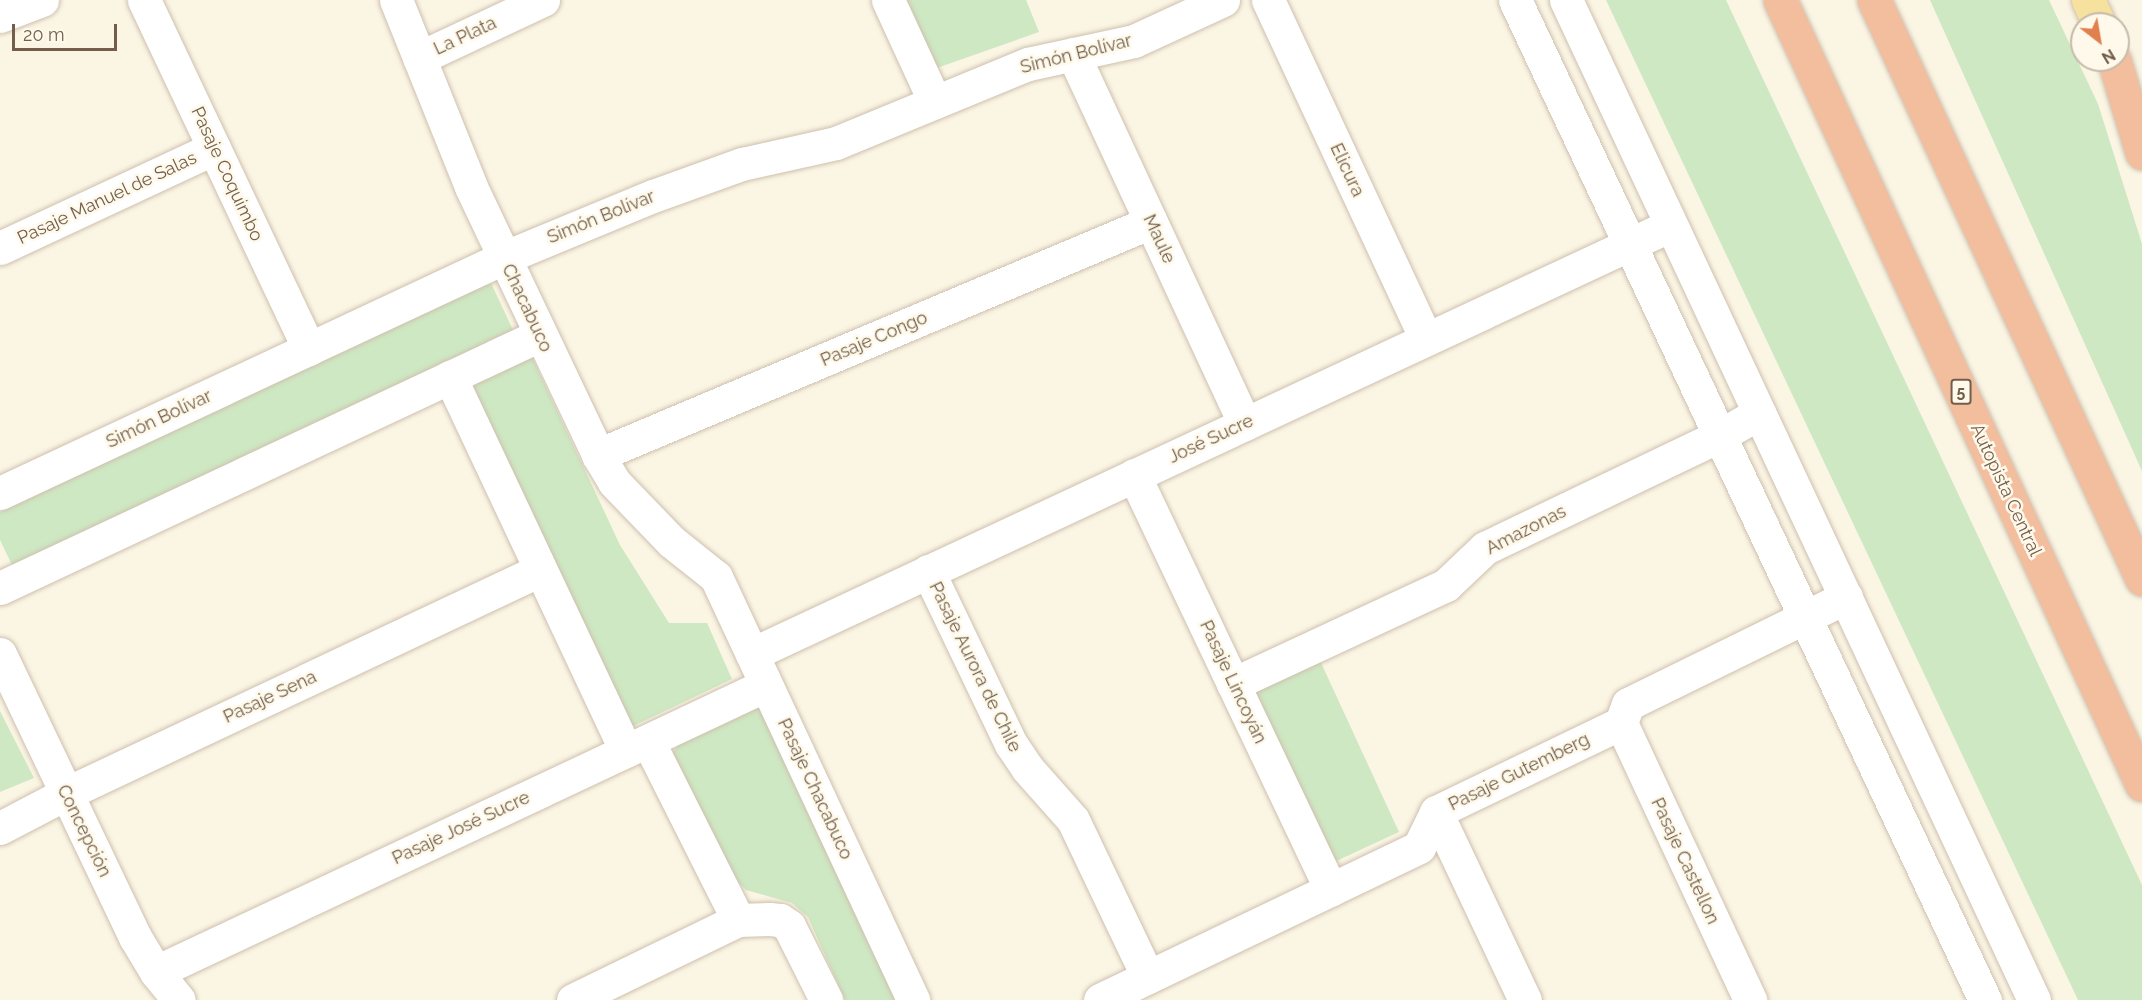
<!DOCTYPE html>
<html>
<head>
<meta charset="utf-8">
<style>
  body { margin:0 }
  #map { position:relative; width:2142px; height:1000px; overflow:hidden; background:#fbf5e4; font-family:Raleway,sans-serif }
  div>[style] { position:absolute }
  .green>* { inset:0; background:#cee8c3 }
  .roads { filter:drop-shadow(0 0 2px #cec0ae) drop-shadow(0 0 2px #cec0ae) }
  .minor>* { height:33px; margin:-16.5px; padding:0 16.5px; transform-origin:16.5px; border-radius:16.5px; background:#fff }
  .tertiary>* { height:33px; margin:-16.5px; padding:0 16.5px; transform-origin:16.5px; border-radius:16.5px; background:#fff }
  .primary>* { height:33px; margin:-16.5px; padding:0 16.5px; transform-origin:16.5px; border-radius:16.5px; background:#f7e19f }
  .motorway>* { height:33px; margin:-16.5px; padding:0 16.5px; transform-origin:16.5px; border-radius:16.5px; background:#f3be9e }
  span { translate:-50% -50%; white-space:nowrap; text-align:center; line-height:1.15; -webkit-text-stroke:5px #fef9ea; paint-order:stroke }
  .shield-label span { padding:2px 4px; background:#fef9ea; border:2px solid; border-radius:4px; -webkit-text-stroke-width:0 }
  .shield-label { font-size:16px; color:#735e4b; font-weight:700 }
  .street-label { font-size:18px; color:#735e4b }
  .north { position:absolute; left:2070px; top:12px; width:60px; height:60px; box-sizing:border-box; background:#fef9ea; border:2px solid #c6bbaa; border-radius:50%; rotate:149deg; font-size:16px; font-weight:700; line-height:24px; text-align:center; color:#735e4b }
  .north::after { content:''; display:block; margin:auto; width:21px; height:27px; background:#e0804e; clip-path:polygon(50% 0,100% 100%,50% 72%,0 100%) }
  .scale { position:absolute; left:12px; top:24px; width:105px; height:27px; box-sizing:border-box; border:3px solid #735e4b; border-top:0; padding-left:8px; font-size:18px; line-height:21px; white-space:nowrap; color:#735e4b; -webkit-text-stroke:4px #fef9ea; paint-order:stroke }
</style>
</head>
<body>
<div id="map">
  <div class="green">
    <div style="clip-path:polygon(901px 0,1026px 0,1039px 32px,934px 69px)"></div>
    <div style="clip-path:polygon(1606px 0,1726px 0,2142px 885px,2142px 1000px,2078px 1000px)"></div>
    <div style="clip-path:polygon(1930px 0,2049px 0,2098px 104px,2142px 244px,2142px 471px)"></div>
    <div style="clip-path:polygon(490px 281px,513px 330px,12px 565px,0 540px,0 512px)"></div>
    <div style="clip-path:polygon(531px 355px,620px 545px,669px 623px,707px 623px,732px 679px,627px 729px,469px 386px)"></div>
    <div style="clip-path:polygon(1317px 654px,1399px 832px,1332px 863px,1250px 685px)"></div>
    <div style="clip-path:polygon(754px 702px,768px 711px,903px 1000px,845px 1000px,808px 917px,792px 903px,746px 890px,737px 881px,673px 753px,681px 739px)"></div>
    <div style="clip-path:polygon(0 711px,34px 778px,0 792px)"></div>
  </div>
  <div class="roads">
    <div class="minor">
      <div style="left:144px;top:0;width:386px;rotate:64.7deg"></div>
      <div style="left:396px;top:0;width:201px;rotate:68.1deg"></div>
      <div style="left:471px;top:187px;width:297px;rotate:64.6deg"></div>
      <div style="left:598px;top:455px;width:31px;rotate:59deg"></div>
      <div style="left:614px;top:482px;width:83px;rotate:46deg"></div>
      <div style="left:672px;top:542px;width:56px;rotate:38.5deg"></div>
      <div style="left:716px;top:577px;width:467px;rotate:65deg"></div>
      <div style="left:888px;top:0;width:112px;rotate:65.3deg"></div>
      <div style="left:1268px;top:0;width:374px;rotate:65deg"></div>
      <div style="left:1515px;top:0;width:1105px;rotate:64.83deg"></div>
      <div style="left:0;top:16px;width:45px;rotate:-20.9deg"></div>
      <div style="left:1073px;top:54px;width:408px;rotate:65.1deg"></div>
      <div style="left:419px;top:58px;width:137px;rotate:-25.1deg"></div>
      <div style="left:0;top:248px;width:236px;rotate:-25deg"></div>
      <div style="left:450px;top:377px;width:413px;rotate:64.8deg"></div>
      <div style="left:598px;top:455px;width:600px;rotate:-22.85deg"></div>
      <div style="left:1134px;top:475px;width:459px;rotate:64.6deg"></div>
      <div style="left:0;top:493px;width:555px;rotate:-25.04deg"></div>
      <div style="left:503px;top:258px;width:162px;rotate:-22.5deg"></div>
      <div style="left:653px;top:196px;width:95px;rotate:-19.8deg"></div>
      <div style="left:742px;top:164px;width:96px;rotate:-12.6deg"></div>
      <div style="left:836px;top:143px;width:208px;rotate:-22.4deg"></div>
      <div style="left:1028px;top:64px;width:108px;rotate:-12.2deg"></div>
      <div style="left:1134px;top:41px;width:98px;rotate:-24.7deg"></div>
      <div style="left:928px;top:571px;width:192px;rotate:64.4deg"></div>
      <div style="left:1011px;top:744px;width:29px;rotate:56deg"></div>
      <div style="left:1027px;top:768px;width:69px;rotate:48.5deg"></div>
      <div style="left:1073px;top:820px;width:174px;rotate:64.5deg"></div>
      <div style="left:0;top:588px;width:596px;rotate:-25.1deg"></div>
      <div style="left:0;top:654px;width:314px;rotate:64.5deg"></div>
      <div style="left:135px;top:937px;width:41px;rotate:59deg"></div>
      <div style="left:156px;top:972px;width:36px;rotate:51deg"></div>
      <div style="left:752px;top:654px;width:1014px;rotate:-25.02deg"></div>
      <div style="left:1233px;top:684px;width:235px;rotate:-24.9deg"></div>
      <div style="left:1446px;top:585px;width:54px;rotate:-43.5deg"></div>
      <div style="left:1485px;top:548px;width:262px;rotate:-25.6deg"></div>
      <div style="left:1721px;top:435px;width:44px;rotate:-30.1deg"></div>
      <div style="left:1621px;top:723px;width:306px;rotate:65deg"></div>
      <div style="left:648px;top:741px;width:200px;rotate:63.3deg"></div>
      <div style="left:738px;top:920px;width:31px;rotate:-2deg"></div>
      <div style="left:769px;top:919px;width:11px;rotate:5deg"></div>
      <div style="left:780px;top:920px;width:11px;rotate:34deg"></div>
      <div style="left:789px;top:926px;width:83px;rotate:63.4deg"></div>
      <div style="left:1436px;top:812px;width:208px;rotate:64.7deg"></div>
      <div style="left:0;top:828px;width:73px;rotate:-27.6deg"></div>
      <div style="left:65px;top:794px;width:525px;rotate:-25.25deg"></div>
      <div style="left:156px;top:972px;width:674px;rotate:-25.2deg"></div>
      <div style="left:573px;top:1000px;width:183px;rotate:-25.9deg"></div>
      <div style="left:1100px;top:1000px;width:354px;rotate:-25.6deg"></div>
      <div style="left:1419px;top:847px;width:39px;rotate:-64deg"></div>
      <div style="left:1436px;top:812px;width:205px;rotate:-25.7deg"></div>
      <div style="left:1621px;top:723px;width:20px;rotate:-70deg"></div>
      <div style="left:1628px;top:704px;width:243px;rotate:-26.1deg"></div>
    </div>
    <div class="tertiary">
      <div style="left:1566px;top:0;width:1104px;rotate:64.92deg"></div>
    </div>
    <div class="primary">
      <div style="left:2088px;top:0;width:26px;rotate:65deg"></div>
    </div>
    <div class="motorway">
      <div style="left:1780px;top:0;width:864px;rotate:65.24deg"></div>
      <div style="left:1874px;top:0;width:638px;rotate:65.16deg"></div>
      <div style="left:2114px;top:60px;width:97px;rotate:73.2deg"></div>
    </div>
  </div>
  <div class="shield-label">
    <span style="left:1961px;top:392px">5</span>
  </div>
  <div class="street-label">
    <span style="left:465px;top:36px;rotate:-25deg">La Plata</span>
    <span style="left:1076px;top:54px;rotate:-14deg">Simón Bolívar</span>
    <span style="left:1347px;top:170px;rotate:65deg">Elicura</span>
    <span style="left:227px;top:174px;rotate:65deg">Pasaje Coquimbo</span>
    <span style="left:107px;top:198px;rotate:-25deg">Pasaje Manuel de Salas</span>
    <span style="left:601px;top:217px;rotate:-22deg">Simón Bolívar</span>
    <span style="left:1159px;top:239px;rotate:65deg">Maule</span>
    <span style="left:527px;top:308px;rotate:65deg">Chacabuco</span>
    <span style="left:874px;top:339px;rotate:-23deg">Pasaje Congo</span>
    <span style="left:159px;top:419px;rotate:-25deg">Simón Bolívar</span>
    <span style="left:1211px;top:439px;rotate:-25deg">José Sucre</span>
    <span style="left:2006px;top:490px;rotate:65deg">Autopista Central</span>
    <span style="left:1526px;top:530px;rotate:-27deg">Amazonas</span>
    <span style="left:975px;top:667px;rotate:64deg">Pasaje Aurora de Chile</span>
    <span style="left:1233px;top:682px;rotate:65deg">Pasaje Lincoyán</span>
    <span style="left:270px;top:697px;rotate:-25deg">Pasaje Sena</span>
    <span style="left:1519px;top:772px;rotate:-26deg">Pasaje Gutemberg</span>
    <span style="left:815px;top:789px;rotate:65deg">Pasaje Chacabuco</span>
    <span style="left:461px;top:828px;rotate:-25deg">Pasaje José Sucre</span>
    <span style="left:84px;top:831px;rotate:64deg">Concepción</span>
    <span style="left:1685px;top:861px;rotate:65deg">Pasaje Castellon</span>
  </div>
  <div class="north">N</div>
  <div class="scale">20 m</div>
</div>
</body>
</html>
